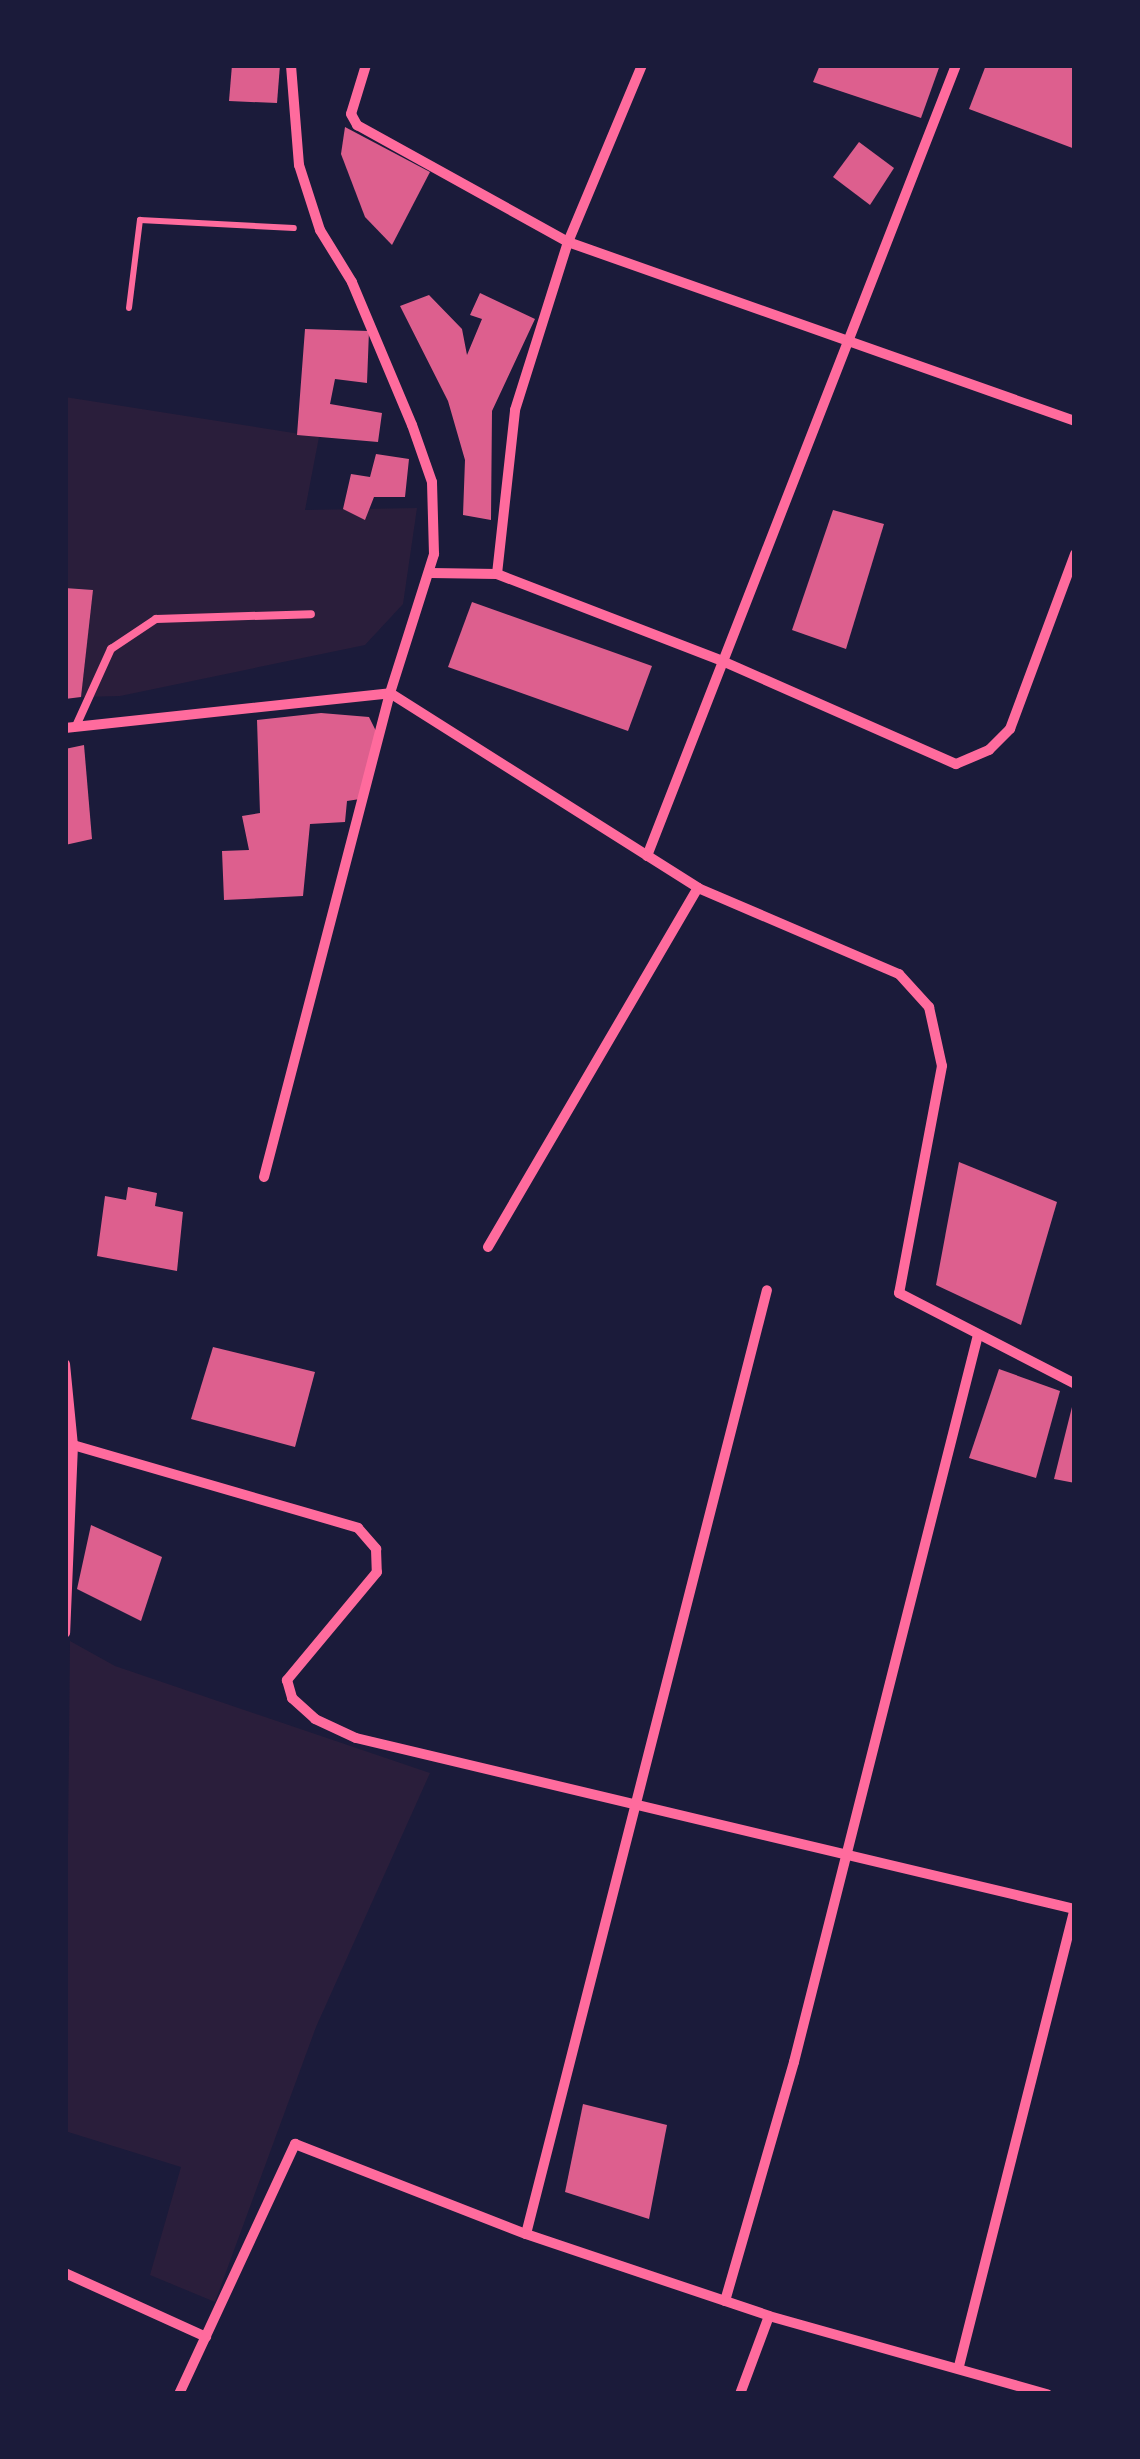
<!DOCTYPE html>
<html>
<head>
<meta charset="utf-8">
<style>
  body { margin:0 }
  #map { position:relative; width:1140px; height:2459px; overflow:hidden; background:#1b1b3a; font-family:Overpass,sans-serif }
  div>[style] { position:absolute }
  .green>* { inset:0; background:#2a1e3b }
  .building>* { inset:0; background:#dd5f8e }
  .path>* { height:6px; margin:-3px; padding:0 3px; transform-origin:3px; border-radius:3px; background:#ff6b9d }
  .service>* { height:8px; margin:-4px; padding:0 4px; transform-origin:4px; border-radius:4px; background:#ff6b9d }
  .minor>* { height:10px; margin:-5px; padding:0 5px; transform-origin:5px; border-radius:5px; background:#ff6b9d }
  span { translate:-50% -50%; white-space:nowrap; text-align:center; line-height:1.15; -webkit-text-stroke:8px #1b1b3a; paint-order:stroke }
  .frame { position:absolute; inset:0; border:68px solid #1b1b3a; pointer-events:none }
</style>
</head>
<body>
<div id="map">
  <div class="green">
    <div style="clip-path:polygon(65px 397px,319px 437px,305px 510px,417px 508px,403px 604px,365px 645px,120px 696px,81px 697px,93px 590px,65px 588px)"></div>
    <div style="clip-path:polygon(70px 1641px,115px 1666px,430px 1773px,316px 2027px,215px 2302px,150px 2275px,181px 2167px,65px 2131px)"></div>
  </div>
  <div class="building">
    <div style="clip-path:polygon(232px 65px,280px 65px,277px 103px,229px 101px)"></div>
    <div style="clip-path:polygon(820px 65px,940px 65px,921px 118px,813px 82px)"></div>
    <div style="clip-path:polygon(986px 65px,1075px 65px,1075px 149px,969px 109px)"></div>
    <div style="clip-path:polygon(345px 127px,430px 172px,392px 245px,365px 217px,341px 154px)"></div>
    <div style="clip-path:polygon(859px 142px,894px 168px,870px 205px,833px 177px)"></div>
    <div style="clip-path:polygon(480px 293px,535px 319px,492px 411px,491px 520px,463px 515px,465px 460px,448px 401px,400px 306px,429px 295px,462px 329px,467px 355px,482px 319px,470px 315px)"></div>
    <div style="clip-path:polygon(305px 329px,369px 331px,367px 383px,335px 379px,330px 404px,382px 413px,378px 442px,297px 435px)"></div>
    <div style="clip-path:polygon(376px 454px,409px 459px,405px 497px,374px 497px,365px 520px,343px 509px,351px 474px,370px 477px)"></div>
    <div style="clip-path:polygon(833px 510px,884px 524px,846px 649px,792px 630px)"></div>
    <div style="clip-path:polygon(65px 588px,93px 590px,81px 697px,65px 699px)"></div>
    <div style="clip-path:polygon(472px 602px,652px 666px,628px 731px,448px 667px)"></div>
    <div style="clip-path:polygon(321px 713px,369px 717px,376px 731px,360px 799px,347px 801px,345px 822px,310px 824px,303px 896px,224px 900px,222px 851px,249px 850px,242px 816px,260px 813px,257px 720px)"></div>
    <div style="clip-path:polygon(84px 745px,92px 839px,65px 845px,65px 749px)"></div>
    <div style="clip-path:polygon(959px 1162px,1057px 1202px,1021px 1325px,936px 1285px)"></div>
    <div style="clip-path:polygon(128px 1187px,157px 1193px,155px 1206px,183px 1212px,177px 1271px,97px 1256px,105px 1196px,126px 1200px)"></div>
    <div style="clip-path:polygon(213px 1347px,315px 1372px,295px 1447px,191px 1419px)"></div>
    <div style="clip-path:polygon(999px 1369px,1060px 1391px,1036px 1478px,969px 1458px)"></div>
    <div style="clip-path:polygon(1075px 1395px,1075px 1483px,1054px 1479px)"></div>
    <div style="clip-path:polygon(91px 1525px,162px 1557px,141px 1621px,77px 1589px)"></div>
    <div style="clip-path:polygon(583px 2104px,667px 2125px,649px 2219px,565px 2192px)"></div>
  </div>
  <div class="path">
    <div style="left:129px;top:308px;width:89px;rotate:-82.9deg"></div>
    <div style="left:140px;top:220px;width:154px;rotate:3deg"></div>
  </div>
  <div class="service">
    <div style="left:76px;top:726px;width:85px;rotate:-65.6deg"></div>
    <div style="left:111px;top:649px;width:54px;rotate:-33.7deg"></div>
    <div style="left:156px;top:619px;width:155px;rotate:-1.8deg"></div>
  </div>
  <div class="minor">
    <div style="left:366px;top:65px;width:51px;rotate:107deg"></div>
    <div style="left:351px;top:114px;width:13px;rotate:61deg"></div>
    <div style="left:357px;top:125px;width:241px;rotate:29deg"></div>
    <div style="left:568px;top:242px;width:538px;rotate:19.45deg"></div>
    <div style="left:431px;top:573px;width:66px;rotate:0.9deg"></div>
    <div style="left:497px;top:574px;width:239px;rotate:21.1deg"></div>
    <div style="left:720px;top:660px;width:258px;rotate:23.8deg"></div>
    <div style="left:956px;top:764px;width:36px;rotate:-23deg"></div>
    <div style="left:989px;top:750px;width:30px;rotate:-45deg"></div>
    <div style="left:1010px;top:729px;width:187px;rotate:-69.6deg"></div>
    <div style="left:497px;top:574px;width:165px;rotate:-83.7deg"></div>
    <div style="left:515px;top:410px;width:176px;rotate:-72.5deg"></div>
    <div style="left:568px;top:242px;width:192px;rotate:-67.3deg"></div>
    <div style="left:65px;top:728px;width:327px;rotate:-6.1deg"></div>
    <div style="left:390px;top:693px;width:365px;rotate:32.3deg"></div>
    <div style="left:698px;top:888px;width:219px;rotate:23.2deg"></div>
    <div style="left:899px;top:974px;width:45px;rotate:47.7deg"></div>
    <div style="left:929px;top:1007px;width:60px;rotate:77.6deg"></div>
    <div style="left:942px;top:1066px;width:231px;rotate:100.7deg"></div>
    <div style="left:899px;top:1293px;width:198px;rotate:27.3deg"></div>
    <div style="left:647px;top:856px;width:849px;rotate:-68.66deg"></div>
    <div style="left:264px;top:1177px;width:500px;rotate:-75.41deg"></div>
    <div style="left:390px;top:693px;width:146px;rotate:-72.4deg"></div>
    <div style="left:434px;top:554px;width:72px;rotate:-91.6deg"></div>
    <div style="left:432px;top:482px;width:60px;rotate:-109.3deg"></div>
    <div style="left:412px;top:425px;width:155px;rotate:-112.8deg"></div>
    <div style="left:352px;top:282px;width:61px;rotate:-121.6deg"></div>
    <div style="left:320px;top:230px;width:68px;rotate:-107.9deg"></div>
    <div style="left:299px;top:165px;width:100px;rotate:-94.6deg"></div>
    <div style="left:488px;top:1247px;width:416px;rotate:-59.7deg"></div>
    <div style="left:65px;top:1364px;width:81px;rotate:84.4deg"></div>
    <div style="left:73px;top:1445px;width:188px;rotate:92.4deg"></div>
    <div style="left:73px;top:1445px;width:297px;rotate:16.2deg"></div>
    <div style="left:358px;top:1528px;width:28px;rotate:49deg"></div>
    <div style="left:376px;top:1549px;width:23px;rotate:88deg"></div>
    <div style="left:377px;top:1572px;width:141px;rotate:129.8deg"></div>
    <div style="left:287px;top:1680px;width:19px;rotate:74deg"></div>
    <div style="left:292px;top:1698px;width:31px;rotate:42deg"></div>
    <div style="left:315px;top:1719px;width:45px;rotate:24.9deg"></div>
    <div style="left:356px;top:1738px;width:739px;rotate:13.38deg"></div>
    <div style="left:526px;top:2234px;width:974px;rotate:-75.68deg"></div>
    <div style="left:65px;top:2273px;width:155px;rotate:24.4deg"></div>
    <div style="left:725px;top:2301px;width:249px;rotate:-73.9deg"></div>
    <div style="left:794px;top:2062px;width:750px;rotate:-75.8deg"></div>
    <div style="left:959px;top:2366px;width:473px;rotate:-75.8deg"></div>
    <div style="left:179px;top:2394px;width:276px;rotate:-65.1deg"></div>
    <div style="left:295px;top:2144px;width:248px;rotate:21.3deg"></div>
    <div style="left:526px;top:2234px;width:256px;rotate:18.6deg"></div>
    <div style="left:769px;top:2316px;width:289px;rotate:15.7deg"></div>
    <div style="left:740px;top:2394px;width:83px;rotate:-69.6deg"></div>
  </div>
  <div class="frame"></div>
</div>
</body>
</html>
